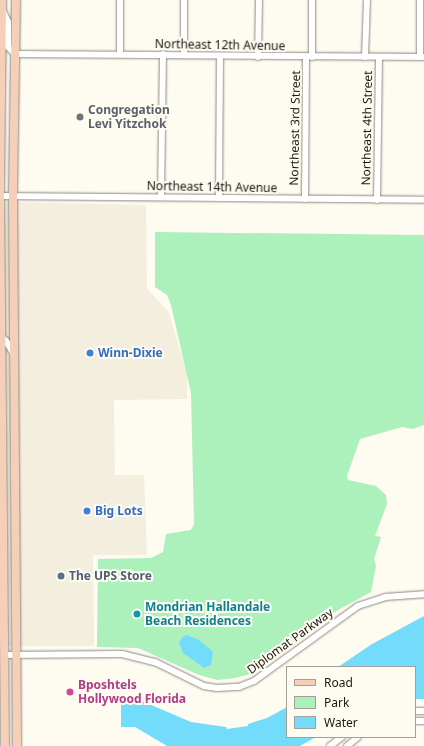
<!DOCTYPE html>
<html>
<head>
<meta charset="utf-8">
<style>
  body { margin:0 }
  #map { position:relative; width:424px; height:746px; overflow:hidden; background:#fefbf1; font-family:"Noto Sans",sans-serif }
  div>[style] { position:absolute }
  .built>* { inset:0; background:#f3eedd }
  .green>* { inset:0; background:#acf0bb }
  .water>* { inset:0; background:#74dcfb }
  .roads { filter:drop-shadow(0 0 1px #8b8980) drop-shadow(0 0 1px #8b8980) }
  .minor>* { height:6px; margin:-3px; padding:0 3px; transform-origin:3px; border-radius:3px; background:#fff }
  .major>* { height:8px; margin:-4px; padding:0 4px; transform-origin:4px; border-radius:4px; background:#f5cfb8 }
  .dots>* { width:11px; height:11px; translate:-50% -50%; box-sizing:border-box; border:2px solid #fefbf1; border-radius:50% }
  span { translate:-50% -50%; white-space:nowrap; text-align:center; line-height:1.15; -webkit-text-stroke:4px #fefbf1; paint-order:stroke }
  .street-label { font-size:12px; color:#191815 }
  .worship-label { font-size:12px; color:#5b616d; font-weight:700 }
  .left { translate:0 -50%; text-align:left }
  .shop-label { font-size:12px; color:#366cbe; font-weight:700 }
  .service-label { font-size:12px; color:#4e5e75; font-weight:700 }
  .culture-label { font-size:12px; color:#0d838f; font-weight:700 }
  .hotel-label { font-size:12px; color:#b23c85; font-weight:700 }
  .legend { position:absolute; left:286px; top:666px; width:130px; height:72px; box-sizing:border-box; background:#fefbf1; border:1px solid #a2a099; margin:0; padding:5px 7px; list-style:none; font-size:12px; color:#191815 }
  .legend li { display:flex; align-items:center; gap:8px; height:20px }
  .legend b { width:20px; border:1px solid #a2a099 }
</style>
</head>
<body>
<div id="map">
  <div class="built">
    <div style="clip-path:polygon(0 202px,146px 205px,147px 288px,169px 313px,187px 374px,187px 399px,114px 400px,115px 475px,144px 475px,147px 555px,93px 555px,94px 646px,0 646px)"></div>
  </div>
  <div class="green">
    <div style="clip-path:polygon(155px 232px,424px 235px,424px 425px,413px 429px,402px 427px,360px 439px,347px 476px,348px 480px,376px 486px,386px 495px,387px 504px,375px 536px,381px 537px,374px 559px,376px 566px,371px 592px,338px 610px,251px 674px,235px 678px,217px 680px,199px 675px,138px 648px,97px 647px,98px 559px,151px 558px,163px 552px,166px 534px,191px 530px,194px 524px,191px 393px,171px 305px,167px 295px,155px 287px)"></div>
  </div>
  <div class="water">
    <div style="clip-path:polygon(424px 616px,424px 699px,415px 699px,415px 667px,338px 667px,372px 644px)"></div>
    <div style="clip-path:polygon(187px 635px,199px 640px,213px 652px,211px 665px,204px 668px,183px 653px,179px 643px,183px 636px)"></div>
    <div style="clip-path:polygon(142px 701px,191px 722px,226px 727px,227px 729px,248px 726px,248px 724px,267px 718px,287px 707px,287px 737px,316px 737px,300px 746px,167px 746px,135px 727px,121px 727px,121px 702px)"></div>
  </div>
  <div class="roads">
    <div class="minor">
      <div style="left:2px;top:9px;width:14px;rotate:65deg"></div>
      <div style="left:8px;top:22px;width:25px;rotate:90deg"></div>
      <div style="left:8px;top:47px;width:10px;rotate:45deg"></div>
      <div style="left:15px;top:54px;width:409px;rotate:0.4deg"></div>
      <div style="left:120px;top:54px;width:54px;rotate:-90deg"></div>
      <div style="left:184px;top:55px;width:55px;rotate:-90deg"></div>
      <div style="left:258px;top:57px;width:57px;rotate:-89deg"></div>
      <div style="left:312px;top:57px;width:57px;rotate:-90deg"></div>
      <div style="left:365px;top:57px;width:57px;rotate:-88deg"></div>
      <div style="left:420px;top:57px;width:57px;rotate:-90deg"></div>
      <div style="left:0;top:196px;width:424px;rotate:0.5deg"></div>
      <div style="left:161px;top:197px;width:143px;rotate:-89.2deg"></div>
      <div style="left:219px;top:198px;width:142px;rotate:-89.6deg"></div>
      <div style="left:305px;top:199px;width:142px;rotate:-89.6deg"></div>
      <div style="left:377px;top:200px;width:143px;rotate:-89.2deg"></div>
      <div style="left:0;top:336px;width:8px;rotate:40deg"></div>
      <div style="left:6px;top:341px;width:14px;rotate:60deg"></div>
      <div style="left:4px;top:655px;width:118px;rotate:-0.5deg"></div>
      <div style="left:122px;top:654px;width:34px;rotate:14deg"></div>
      <div style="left:155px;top:662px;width:55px;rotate:26.1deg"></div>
      <div style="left:204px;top:686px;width:13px;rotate:9deg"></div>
      <div style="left:217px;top:688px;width:22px;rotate:-3deg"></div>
      <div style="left:239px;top:687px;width:16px;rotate:-22deg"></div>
      <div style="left:254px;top:681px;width:128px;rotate:-35.8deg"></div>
      <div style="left:358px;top:606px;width:28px;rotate:-18deg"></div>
      <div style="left:385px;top:597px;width:39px;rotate:-4deg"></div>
      <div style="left:415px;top:711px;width:9px"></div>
      <div style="left:415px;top:721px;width:9px"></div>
      <div style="left:330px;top:746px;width:15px;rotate:-37deg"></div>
      <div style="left:347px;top:746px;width:14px;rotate:-39deg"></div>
    </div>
    <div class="major">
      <div style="left:2px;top:0;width:196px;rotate:90.6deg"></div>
      <div style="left:0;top:196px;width:550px;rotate:89.48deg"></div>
      <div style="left:16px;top:0;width:199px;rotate:90.9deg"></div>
      <div style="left:13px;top:199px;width:547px;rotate:89.58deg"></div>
    </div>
  </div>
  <div class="dots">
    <div style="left:80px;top:117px;background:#6b7280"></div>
    <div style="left:90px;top:353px;background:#3f7fe0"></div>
    <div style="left:87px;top:511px;background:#3f7fe0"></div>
    <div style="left:61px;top:576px;background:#5c6f8a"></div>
    <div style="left:137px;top:614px;background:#0f9aa8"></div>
    <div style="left:70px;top:692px;background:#d1479c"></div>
  </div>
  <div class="street-label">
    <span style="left:220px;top:45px;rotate:1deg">Northeast 12th Avenue</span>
    <span style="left:295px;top:128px;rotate:-89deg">Northeast 3rd Street</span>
    <span style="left:367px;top:128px;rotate:-89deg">Northeast 4th Street</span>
    <span style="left:212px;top:187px;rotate:1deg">Northeast 14th Avenue</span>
    <span style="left:290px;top:641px;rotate:-36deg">Diplomat Parkway</span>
  </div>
  <div class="worship-label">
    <span class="left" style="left:88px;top:117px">Congregation<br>Levi Yitzchok</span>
  </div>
  <div class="shop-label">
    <span class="left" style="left:98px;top:353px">Winn-Dixie</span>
    <span class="left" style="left:95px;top:511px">Big Lots</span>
  </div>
  <div class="service-label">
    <span class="left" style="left:69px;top:576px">The UPS Store</span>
  </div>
  <div class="culture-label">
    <span class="left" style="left:145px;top:614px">Mondrian Hallandale<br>Beach Residences</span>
  </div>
  <div class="hotel-label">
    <span class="left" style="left:78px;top:692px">Bposhtels<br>Hollywood Florida</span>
  </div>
  <ul class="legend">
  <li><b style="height:5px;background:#f5cfb8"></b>Road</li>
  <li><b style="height:11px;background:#acf0bb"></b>Park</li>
  <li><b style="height:11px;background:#74dcfb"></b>Water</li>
  </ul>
</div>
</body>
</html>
